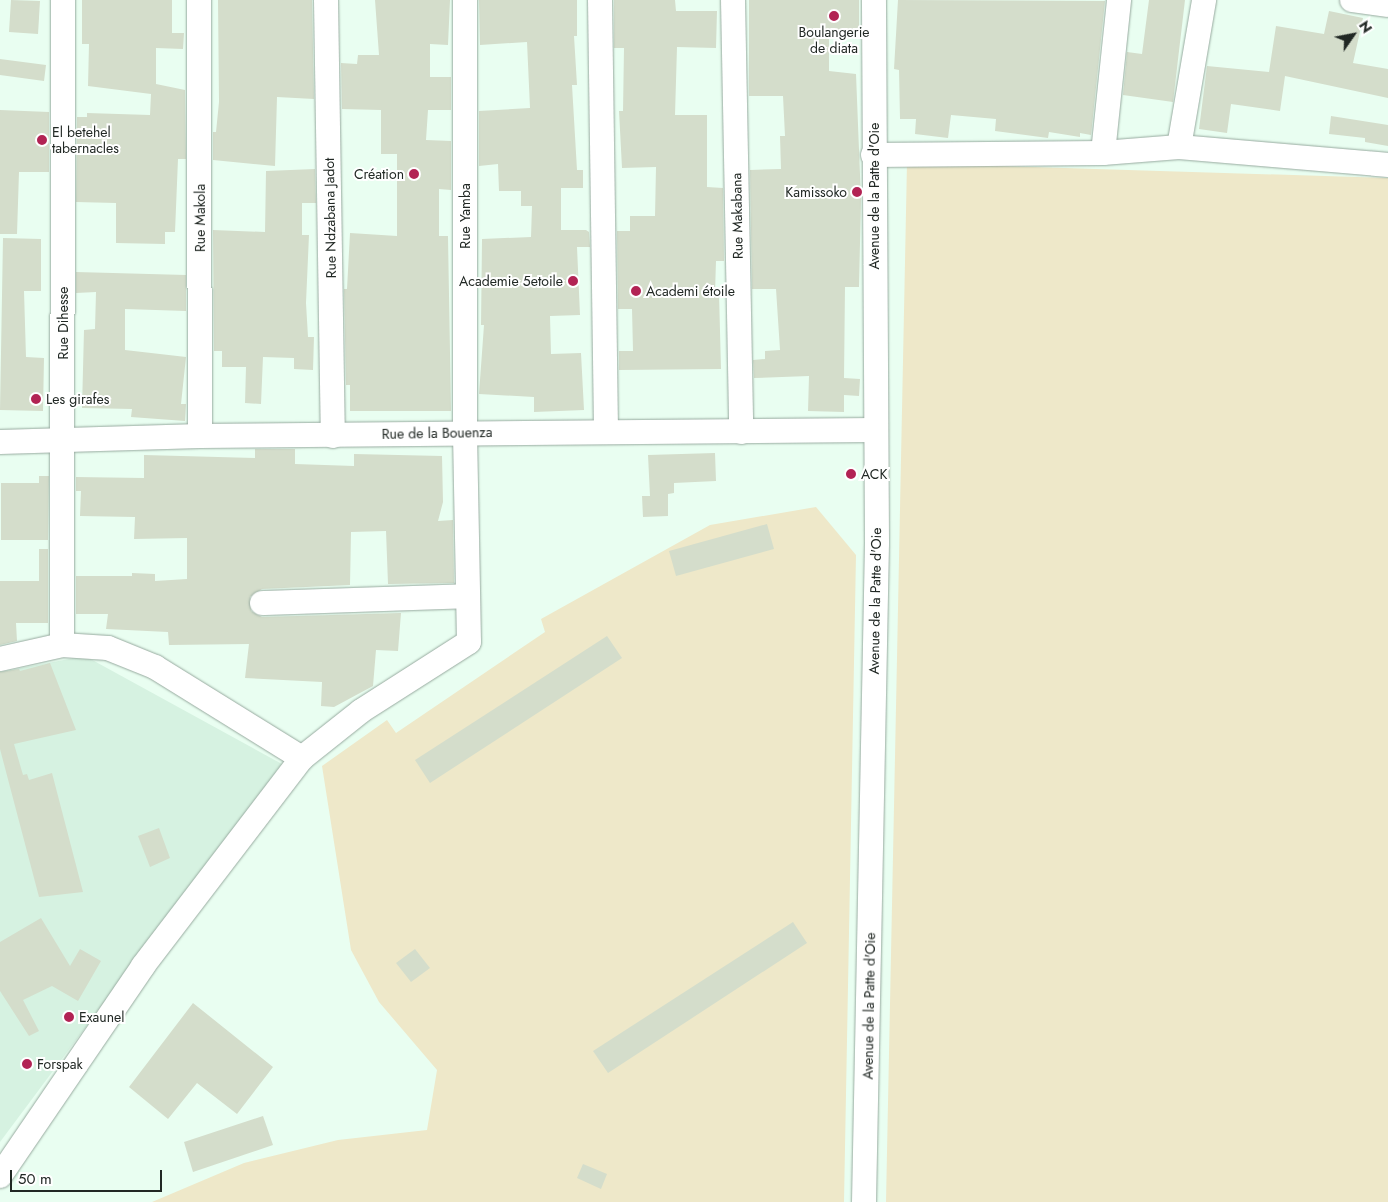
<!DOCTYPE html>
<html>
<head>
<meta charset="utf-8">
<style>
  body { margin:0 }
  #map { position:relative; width:1388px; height:1202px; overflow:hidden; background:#e9fef1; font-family:Jost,sans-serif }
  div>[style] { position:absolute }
  .built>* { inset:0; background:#d6f2e1 }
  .green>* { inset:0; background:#eee8c9 }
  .building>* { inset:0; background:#d4ddcb }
  .roads { filter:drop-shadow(0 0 1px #97aa9f) drop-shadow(0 0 1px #97aa9f) }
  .street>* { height:24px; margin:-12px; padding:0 12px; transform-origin:12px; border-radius:12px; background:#fff }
  .dots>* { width:14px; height:14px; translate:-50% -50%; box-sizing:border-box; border:2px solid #fff; border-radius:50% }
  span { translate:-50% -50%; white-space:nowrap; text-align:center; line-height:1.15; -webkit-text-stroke:4px #fff; paint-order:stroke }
  .poi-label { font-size:14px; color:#212824 }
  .left { translate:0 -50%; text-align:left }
  .right { translate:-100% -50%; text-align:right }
  .street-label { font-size:14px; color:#212824 }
  .north { position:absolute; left:1328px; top:10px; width:50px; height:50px; -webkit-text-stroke:4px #fff; paint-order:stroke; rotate:57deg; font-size:14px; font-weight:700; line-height:20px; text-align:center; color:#212824 }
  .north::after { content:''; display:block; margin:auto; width:18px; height:22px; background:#212824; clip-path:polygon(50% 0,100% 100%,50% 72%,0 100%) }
  .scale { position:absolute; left:10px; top:1170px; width:152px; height:22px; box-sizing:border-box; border:2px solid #212824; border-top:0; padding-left:6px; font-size:15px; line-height:18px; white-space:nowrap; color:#212824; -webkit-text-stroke:4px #fff; paint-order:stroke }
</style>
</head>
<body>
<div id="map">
  <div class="built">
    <div style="clip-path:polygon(85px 656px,282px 764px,0 1142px,0 672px)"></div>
  </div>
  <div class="green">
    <div style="clip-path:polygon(907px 163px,1388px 178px,1388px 1202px,886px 1202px)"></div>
    <div style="clip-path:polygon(816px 507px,856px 555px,844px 1202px,152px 1202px,244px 1163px,338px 1140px,427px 1130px,437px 1070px,379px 1002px,351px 950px,322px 766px,387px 720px,396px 733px,545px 632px,541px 619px,710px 525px)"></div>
  </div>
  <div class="building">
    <div style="clip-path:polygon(11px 0,40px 1px,38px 34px,9px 32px)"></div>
    <div style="clip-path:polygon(82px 0,172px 0,172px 33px,184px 33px,183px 49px,156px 48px,156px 84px,185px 90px,186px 159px,178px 159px,175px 232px,165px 232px,165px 244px,116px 243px,116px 203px,76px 202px,77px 117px,87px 117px,87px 113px,150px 115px,151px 94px,88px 86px,89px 44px,82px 44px)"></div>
    <div style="clip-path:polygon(218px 0,312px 0,314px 99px,277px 97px,275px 166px,213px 160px,213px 132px,216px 132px,219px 102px)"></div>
    <div style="clip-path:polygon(375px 0,450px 0,448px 45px,430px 44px,430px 77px,451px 77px,451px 110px,428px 110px,426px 140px,451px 141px,451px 190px,439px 189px,439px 236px,448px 236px,451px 411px,350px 411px,350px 385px,346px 385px,344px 289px,347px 289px,350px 233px,397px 236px,397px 154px,381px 154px,381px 110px,342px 109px,341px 63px,357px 64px,358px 55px,379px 55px)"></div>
    <div style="clip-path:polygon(479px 0,577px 0,577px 36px,574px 36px,577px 85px,572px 85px,577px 170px,583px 170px,583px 188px,561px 188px,561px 230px,586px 230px,589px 232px,590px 247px,577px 247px,580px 315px,550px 316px,551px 354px,581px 353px,584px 410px,534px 412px,534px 397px,479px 394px,484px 325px,481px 325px,482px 239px,531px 237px,532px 206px,521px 206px,521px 191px,499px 191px,498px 164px,479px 166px,479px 111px,530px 108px,527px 42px,480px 45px)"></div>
    <div style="clip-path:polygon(614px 0,675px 0,676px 11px,717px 11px,716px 48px,677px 47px,675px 115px,707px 115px,707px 187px,723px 188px,724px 261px,716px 261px,715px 293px,719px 293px,721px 369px,619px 370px,619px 351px,633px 351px,632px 309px,618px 309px,617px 231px,630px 231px,630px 216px,655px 216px,656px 167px,622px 168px,619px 111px,623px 111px,624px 48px,614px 48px)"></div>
    <div style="clip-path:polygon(749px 0,859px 0,859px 31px,829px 31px,829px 71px,856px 74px,861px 200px,859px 287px,845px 287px,844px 378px,860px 379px,859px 396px,844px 395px,844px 412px,808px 411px,809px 376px,754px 378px,753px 360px,765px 359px,765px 351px,780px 350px,776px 289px,752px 289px,750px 170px,781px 169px,780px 136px,785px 136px,783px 96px,749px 96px)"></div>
    <div style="clip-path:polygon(898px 0,1105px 1px,1091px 135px,1080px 133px,1080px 137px,1049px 132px,1048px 138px,995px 131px,996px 119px,951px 115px,948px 138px,915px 134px,916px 119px,900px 119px,899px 70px,894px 69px)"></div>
    <div style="clip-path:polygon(1149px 0,1185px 0,1173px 102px,1123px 95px,1127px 52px,1142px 54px)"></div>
    <div style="clip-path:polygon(1329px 11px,1363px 18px,1353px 63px,1388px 69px,1388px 98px,1285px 76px,1280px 111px,1231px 104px,1227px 133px,1199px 129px,1207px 66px,1269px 72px,1276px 26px,1324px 34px)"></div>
    <div style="clip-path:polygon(0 59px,46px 65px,44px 81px,0 75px)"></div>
    <div style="clip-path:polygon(0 110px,49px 112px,49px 172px,19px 172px,17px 234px,0 234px)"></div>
    <div style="clip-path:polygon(1331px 116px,1388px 125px,1388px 146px,1365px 142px,1365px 138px,1329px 134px)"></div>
    <div style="clip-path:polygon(315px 169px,316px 203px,302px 203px,302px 235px,309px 235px,306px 303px,308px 337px,314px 337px,313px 370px,294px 369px,294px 358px,263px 357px,261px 404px,245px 403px,246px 367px,222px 367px,222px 351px,214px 351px,213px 230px,265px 232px,266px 171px)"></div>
    <div style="clip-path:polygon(3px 238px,41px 239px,41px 291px,24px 291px,26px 357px,44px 358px,43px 411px,0 410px)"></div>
    <div style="clip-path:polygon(76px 272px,186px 275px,186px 311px,125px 309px,125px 350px,186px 357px,181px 404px,186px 404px,185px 421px,131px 417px,132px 409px,82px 408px,84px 330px,95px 329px,96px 292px,76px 293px)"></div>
    <div style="clip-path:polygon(255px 449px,295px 449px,295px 464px,354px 466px,354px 454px,442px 456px,443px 502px,438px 521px,453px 520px,454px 583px,388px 584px,386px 531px,351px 532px,350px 585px,262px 589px,250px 597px,251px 611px,262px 617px,401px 613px,398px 651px,376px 650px,373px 686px,334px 707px,321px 706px,322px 682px,245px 678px,249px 644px,169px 645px,168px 632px,106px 629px,108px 614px,76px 614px,76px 576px,132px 576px,132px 573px,155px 574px,155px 581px,187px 579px,187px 538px,134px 539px,135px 517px,80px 516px,81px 491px,76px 491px,76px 477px,144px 478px,144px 455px,255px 458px)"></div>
    <div style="clip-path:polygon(715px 453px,716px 481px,674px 483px,674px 493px,668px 494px,668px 516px,643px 517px,642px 496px,650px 496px,648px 455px)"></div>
    <div style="clip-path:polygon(39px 476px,49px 476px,48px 540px,1px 540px,1px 483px,39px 483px)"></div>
    <div style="clip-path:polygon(767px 524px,774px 549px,676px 576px,669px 551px)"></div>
    <div style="clip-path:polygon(39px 549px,48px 549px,48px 623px,16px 623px,17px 641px,0 645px,0 581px,39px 581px)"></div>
    <div style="clip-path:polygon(607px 636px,622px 658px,430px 783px,415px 760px)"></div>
    <div style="clip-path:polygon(50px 663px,76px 730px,14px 744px,23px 775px,27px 774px,29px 780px,52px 773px,83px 892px,39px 897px,0 749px,0 672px,19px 669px,20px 671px)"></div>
    <div style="clip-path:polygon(159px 828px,170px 858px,150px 867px,138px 836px)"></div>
    <div style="clip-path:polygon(41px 918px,70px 966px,80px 949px,101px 961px,78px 1001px,52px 986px,23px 1000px,39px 1031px,29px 1036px,0 991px,0 942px)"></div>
    <div style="clip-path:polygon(793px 922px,807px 943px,608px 1073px,593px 1051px)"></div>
    <div style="clip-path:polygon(415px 949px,430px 968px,411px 982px,396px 963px)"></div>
    <div style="clip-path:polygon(193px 1003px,273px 1067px,237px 1114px,197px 1083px,168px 1119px,129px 1087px)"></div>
    <div style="clip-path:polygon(263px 1116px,273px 1145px,193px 1172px,184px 1142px)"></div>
    <div style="clip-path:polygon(583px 1164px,607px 1174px,601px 1189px,577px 1178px)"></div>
  </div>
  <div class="roads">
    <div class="street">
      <div style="left:199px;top:0;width:436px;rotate:89.9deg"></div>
      <div style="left:326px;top:0;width:436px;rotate:89.1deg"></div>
      <div style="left:600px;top:0;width:430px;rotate:89.2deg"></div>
      <div style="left:733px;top:0;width:432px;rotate:88.9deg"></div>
      <div style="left:1352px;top:0;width:36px;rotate:8deg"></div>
      <div style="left:1179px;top:147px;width:149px;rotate:-80.3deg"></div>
      <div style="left:1103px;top:153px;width:154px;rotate:-84deg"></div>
      <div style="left:873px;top:155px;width:230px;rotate:-0.5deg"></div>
      <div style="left:1103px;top:153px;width:76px;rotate:-4.5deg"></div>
      <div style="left:1179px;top:147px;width:210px;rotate:4.9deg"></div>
      <div style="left:0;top:442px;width:200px;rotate:-1.7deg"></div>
      <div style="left:200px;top:436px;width:675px;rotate:-0.51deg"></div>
      <div style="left:262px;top:603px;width:206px;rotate:-1.9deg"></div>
      <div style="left:62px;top:645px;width:645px;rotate:-89.91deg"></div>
      <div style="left:0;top:659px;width:64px;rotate:-12.7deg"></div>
      <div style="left:62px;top:645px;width:46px;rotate:3.7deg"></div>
      <div style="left:108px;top:648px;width:51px;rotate:22deg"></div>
      <div style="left:155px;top:667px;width:173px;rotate:31.8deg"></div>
      <div style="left:0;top:1176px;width:254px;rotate:-55.7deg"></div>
      <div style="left:143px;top:966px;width:262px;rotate:-52.6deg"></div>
      <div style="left:302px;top:758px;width:75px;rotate:-38.5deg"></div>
      <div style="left:361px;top:711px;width:128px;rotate:-32.6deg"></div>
      <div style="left:469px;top:642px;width:210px;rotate:-91.1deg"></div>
      <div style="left:465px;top:432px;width:432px;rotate:-90deg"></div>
      <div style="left:864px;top:1202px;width:659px;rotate:-88.87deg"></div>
      <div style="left:877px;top:543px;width:543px;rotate:-90.32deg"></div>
    </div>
  </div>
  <div class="dots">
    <div style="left:834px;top:16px;background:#b22354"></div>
    <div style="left:42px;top:140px;background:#b22354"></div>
    <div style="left:414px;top:174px;background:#b22354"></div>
    <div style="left:857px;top:192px;background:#b22354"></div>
    <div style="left:573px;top:281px;background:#b22354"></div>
    <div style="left:636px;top:291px;background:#b22354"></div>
    <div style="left:36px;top:399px;background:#b22354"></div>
    <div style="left:851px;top:474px;background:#b22354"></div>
    <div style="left:69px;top:1017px;background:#b22354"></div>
    <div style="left:27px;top:1064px;background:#b22354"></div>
  </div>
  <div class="poi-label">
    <span style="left:834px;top:40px">Boulangerie<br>de diata</span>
    <span class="left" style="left:52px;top:140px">El betehel<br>tabernacles</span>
    <span class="right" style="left:404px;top:174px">Création</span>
    <span class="right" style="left:847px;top:192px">Kamissoko</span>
    <span class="right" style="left:563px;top:281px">Academie 5etoile</span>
    <span class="left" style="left:646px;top:291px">Academi étoile</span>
    <span class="left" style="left:46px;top:399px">Les girafes</span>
    <span class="left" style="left:861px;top:474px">ACK</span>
    <span class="left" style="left:79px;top:1017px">Exaunel</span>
    <span class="left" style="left:37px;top:1064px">Forspak</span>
  </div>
  <div class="street-label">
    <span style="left:874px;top:196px;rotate:-90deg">Avenue de la Patte d'Oie</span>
    <span style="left:465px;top:216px;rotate:-90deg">Rue Yamba</span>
    <span style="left:737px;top:216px;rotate:-91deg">Rue Makabana</span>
    <span style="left:200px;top:218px;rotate:-90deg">Rue Makola</span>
    <span style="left:330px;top:218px;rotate:-91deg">Rue Ndzabana Jadot</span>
    <span style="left:63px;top:323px;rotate:-90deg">Rue Dihesse</span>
    <span style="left:437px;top:433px;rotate:-1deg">Rue de la Bouenza</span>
    <span style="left:875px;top:601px;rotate:-89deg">Avenue de la Patte d'Oie</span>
    <span style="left:869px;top:1006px;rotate:-89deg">Avenue de la Patte d'Oie</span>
  </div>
  <div class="north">N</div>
  <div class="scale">50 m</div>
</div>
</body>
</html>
